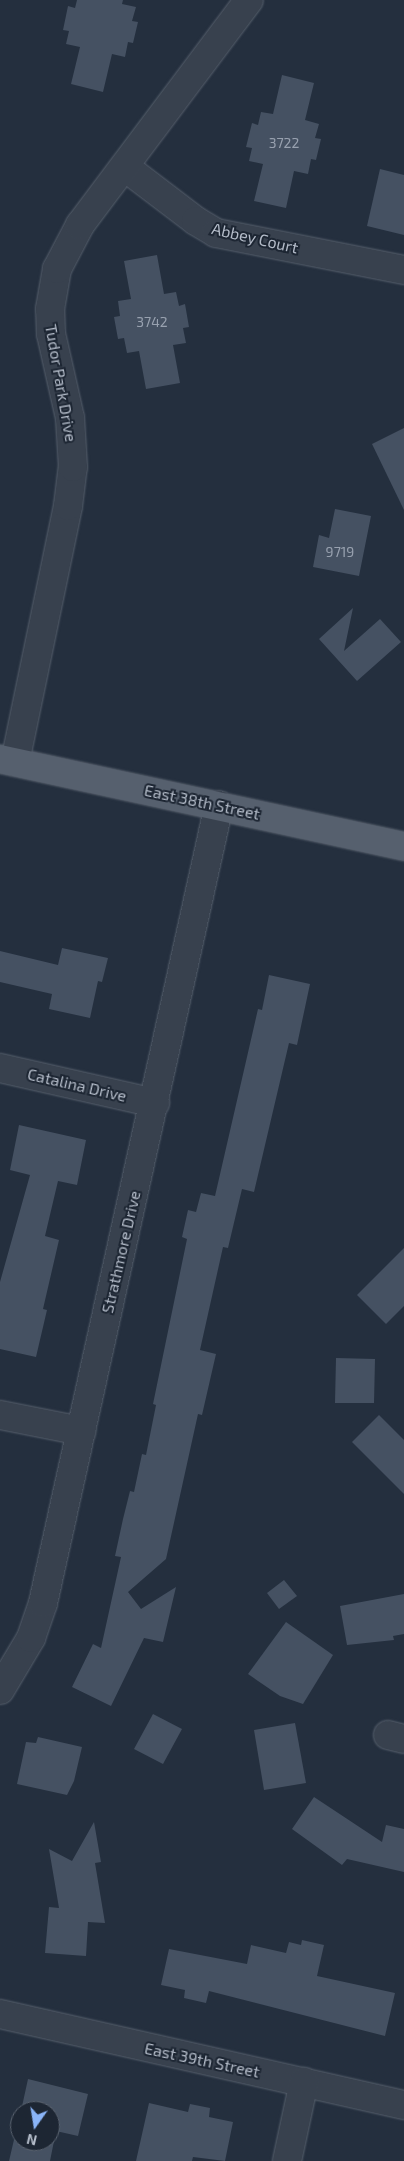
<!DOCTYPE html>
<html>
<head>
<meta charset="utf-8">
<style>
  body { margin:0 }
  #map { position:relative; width:404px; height:2161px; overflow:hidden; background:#242f3e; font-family:"Exo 2",sans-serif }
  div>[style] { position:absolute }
  .building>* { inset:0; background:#455162 }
  .roads { filter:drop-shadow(0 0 1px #565f6c) drop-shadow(0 0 1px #565f6c) }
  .minor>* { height:28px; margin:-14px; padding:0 14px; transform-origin:14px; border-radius:14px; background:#38414e }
  .major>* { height:28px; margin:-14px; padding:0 14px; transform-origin:14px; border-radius:14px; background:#56606e }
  span { translate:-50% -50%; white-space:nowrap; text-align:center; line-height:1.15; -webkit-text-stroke:4px #1d2633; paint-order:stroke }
  .number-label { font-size:14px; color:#98a1af }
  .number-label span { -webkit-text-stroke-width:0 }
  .street-label { font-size:16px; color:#b4bcc9 }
  .north { position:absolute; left:10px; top:2101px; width:50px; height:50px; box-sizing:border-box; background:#1d2633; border:1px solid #59626f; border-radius:50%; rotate:193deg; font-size:14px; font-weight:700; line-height:20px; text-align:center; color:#b4bcc9 }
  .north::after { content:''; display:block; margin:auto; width:18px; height:22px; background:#8ab4f8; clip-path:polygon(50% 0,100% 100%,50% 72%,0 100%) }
</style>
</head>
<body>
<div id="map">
  <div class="building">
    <div style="clip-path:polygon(77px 0,123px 0,122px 4px,136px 7px,132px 21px,138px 22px,133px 43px,128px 42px,125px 57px,112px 54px,103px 92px,71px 84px,80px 47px,66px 44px,69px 31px,63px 30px,68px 6px,75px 8px)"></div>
    <div style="clip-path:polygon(282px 75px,314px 83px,305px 120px,319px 124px,315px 138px,321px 139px,316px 160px,311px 159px,308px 174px,294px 171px,286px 208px,254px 201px,263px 164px,249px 161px,252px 148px,246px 147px,252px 123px,258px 125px,261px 112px,273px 114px)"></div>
    <div style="clip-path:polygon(380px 169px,404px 175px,404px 235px,367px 226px)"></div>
    <div style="clip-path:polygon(157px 255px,164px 294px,176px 292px,179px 306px,185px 304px,189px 327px,183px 328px,186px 343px,173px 345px,180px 383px,146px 389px,139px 351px,127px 353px,124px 338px,118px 339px,114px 317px,120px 316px,118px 301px,131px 299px,124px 261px)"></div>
    <div style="clip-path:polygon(404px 428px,404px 510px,372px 444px)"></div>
    <div style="clip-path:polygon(335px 509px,371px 516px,359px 576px,313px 567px,319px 535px,329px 538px)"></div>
    <div style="clip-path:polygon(353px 608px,344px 651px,380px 619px,401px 642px,357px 681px,319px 639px)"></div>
    <div style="clip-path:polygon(62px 948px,108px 958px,102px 982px,98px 981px,90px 1018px,49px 1009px,52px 994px,0 982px,0 951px,58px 965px)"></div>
    <div style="clip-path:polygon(269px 975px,310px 984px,297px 1045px,289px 1043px,254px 1192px,242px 1189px,228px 1248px,223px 1247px,200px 1350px,216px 1354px,202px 1415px,198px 1414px,166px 1559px,128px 1592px,141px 1609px,176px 1587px,163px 1642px,144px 1638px,111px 1706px,72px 1687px,93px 1644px,101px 1648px,121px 1557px,115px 1556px,123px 1519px,130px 1491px,134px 1492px,142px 1454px,146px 1455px,156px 1405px,153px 1404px,187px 1239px,182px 1237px,188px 1210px,196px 1212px,201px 1193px,215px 1196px,258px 1009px,262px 1010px)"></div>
    <div style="clip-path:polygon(19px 1125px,86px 1140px,77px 1185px,58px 1181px,45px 1236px,59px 1240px,43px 1309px,47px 1310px,36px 1357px,0 1349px,0 1282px,30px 1175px,10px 1170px)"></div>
    <div style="clip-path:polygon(404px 1248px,404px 1306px,386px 1324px,357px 1295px)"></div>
    <div style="clip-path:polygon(336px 1358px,375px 1359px,374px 1403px,335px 1403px)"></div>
    <div style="clip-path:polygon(379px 1415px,404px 1440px,404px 1494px,352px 1442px)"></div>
    <div style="clip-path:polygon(284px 1580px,297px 1596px,279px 1609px,267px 1593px)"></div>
    <div style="clip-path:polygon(404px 1594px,404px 1634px,393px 1636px,394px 1640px,347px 1645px,340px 1606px)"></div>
    <div style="clip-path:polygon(286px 1622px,333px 1655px,303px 1704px,280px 1696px,248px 1674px)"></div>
    <div style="clip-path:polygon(153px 1714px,182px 1729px,163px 1764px,134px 1749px)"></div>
    <div style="clip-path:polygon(295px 1723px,306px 1783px,264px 1790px,254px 1730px)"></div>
    <div style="clip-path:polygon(38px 1737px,82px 1747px,74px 1781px,67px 1795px,17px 1784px,26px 1742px,36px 1743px)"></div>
    <div style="clip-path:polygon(314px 1797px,382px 1842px,386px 1825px,404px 1829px,404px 1872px,347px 1859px,342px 1865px,292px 1829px)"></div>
    <div style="clip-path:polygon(94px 1822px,101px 1862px,95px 1863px,105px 1923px,88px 1922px,86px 1956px,45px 1953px,49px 1907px,59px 1908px,49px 1849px,72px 1861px)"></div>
    <div style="clip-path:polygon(302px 1940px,324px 1945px,317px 1976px,395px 1993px,385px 2036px,209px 1991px,206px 2003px,184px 1998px,185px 1990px,161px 1985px,169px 1949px,247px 1964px,251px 1945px,286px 1953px,289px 1942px,301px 1945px)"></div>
    <div style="clip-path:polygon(28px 2079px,88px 2094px,78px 2136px,56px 2131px,50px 2161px,9px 2161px,20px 2114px,20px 2141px,50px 2141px,50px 2111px,21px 2111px)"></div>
    <div style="clip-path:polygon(149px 2103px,188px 2112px,190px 2104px,210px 2108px,209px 2117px,233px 2122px,225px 2161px,193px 2157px,192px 2161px,136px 2161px)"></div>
  </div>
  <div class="roads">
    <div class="minor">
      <div style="left:125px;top:167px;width:89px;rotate:37.3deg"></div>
      <div style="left:196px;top:221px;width:23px;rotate:31deg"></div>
      <div style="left:216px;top:233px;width:192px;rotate:11.1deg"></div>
      <div style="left:15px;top:762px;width:261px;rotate:-78.3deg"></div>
      <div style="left:68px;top:506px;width:39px;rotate:-83deg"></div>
      <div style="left:73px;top:467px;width:49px;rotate:-93.5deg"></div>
      <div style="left:70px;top:418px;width:86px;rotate:-102.7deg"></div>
      <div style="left:51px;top:334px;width:25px;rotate:-92deg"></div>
      <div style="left:50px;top:309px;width:41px;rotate:-80.1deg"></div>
      <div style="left:57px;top:269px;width:50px;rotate:-62.4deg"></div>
      <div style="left:80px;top:225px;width:281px;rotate:-53.1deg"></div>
      <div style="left:0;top:1068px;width:159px;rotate:12.7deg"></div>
      <div style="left:0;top:1415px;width:83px;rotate:11.2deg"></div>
      <div style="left:0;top:1690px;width:61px;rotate:-59.2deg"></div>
      <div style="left:31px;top:1638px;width:37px;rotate:-71deg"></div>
      <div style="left:43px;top:1603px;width:817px;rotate:-77.56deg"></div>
      <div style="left:388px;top:1735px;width:16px;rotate:14deg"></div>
      <div style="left:0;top:2014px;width:414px;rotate:12.7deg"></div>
      <div style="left:287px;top:2161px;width:81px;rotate:-77.9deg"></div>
    </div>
    <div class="major">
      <div style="left:0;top:759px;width:413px;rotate:12.2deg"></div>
    </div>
  </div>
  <div class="number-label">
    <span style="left:284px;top:143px">3722</span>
    <span style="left:152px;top:322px">3742</span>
    <span style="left:340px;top:552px">9719</span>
  </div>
  <div class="street-label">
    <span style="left:255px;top:238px;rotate:13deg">Abbey Court</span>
    <span style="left:61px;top:383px;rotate:80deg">Tudor Park Drive</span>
    <span style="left:202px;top:802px;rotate:12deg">East 38th Street</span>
    <span style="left:77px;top:1085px;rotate:13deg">Catalina Drive</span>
    <span style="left:121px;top:1252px;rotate:-77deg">Strathmore Drive</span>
    <span style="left:202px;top:2060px;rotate:12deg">East 39th Street</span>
  </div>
  <div class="north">N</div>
</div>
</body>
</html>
